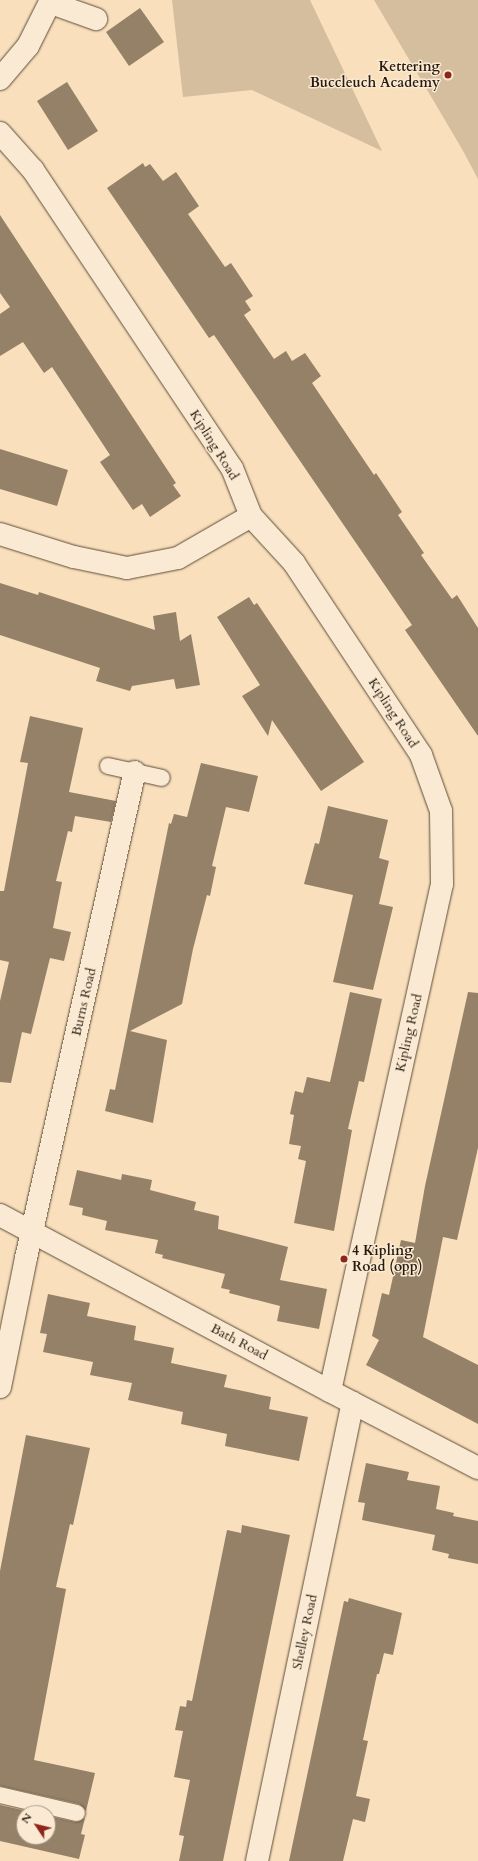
<!DOCTYPE html>
<html>
<head>
<meta charset="utf-8">
<style>
  body { margin:0 }
  #map { position:relative; width:478px; height:1861px; overflow:hidden; background:#f9dfbb; font-family:Cardo,serif }
  div>[style] { position:absolute }
  .green>* { inset:0; background:#d5be9e }
  .building>* { inset:0; background:#948168 }
  .roads { filter:drop-shadow(0 0 1px #5c4c39) drop-shadow(0 0 1px #5c4c39) }
  .lane>* { height:16px; margin:-8px; padding:0 8px; transform-origin:8px; border-radius:8px; background:#fbead3 }
  .street>* { height:22px; margin:-11px; padding:0 11px; transform-origin:11px; border-radius:11px; background:#fbead3 }
  .secondary>* { height:22px; margin:-11px; padding:0 11px; transform-origin:11px; border-radius:11px; background:#fbead3 }
  .dots>* { width:11px; height:11px; translate:-50% -50%; box-sizing:border-box; border:2px solid #fbead3; border-radius:50% }
  span { translate:-50% -50%; white-space:nowrap; text-align:center; line-height:1.15; -webkit-text-stroke:3px #fbead3; paint-order:stroke }
  .poi-label { font-size:14px; color:#271b0e; font-weight:700 }
  .right { translate:-100% -50%; text-align:right }
  .left { translate:0 -50%; text-align:left }
  .street-label { font-size:14px; color:#271b0e }
  .north { position:absolute; left:16px; top:1805px; width:40px; height:40px; box-sizing:border-box; background:#fbead3; border:1px solid #a69784; border-radius:50%; rotate:305deg; font-size:11px; font-weight:700; line-height:16px; text-align:center; color:#271b0e }
  .north::after { content:''; display:block; margin:auto; width:14px; height:18px; background:#8f2418; clip-path:polygon(50% 0,100% 100%,50% 72%,0 100%) }
</style>
</head>
<body>
<div id="map">
  <div class="green">
    <div style="clip-path:polygon(172px 0,310px 0,382px 151px,252px 90px,183px 97px)"></div>
    <div style="clip-path:polygon(374px 0,478px 0,478px 179px,462px 149px)"></div>
  </div>
  <div class="building">
    <div style="clip-path:polygon(140px 8px,164px 42px,129px 66px,106px 32px)"></div>
    <div style="clip-path:polygon(67px 82px,98px 131px,68px 150px,37px 101px)"></div>
    <div style="clip-path:polygon(143px 163px,145px 167px,150px 164px,163px 181px,176px 172px,199px 206px,188px 214px,225px 267px,231px 263px,253px 296px,245px 301px,251px 310px,244px 315px,274px 359px,286px 351px,292px 361px,305px 353px,321px 376px,312px 383px,374px 475px,376px 473px,402px 512px,398px 515px,424px 553px,421px 555px,452px 599px,457px 595px,478px 628px,478px 736px,405px 630px,412px 625px,214px 335px,209px 338px,107px 188px)"></div>
    <div style="clip-path:polygon(0 215px,176px 483px,173px 485px,181px 496px,150px 517px,142px 504px,133px 510px,100px 462px,110px 455px,52px 367px,44px 373px,23px 342px,0 356px,0 314px,10px 307px,0 293px)"></div>
    <div style="clip-path:polygon(0 449px,68px 470px,57px 506px,0 489px)"></div>
    <div style="clip-path:polygon(0 583px,38px 595px,39px 592px,155px 630px,153px 616px,176px 612px,180px 641px,191px 634px,200px 685px,176px 689px,174px 679px,132px 686px,130px 691px,96px 681px,100px 668px,0 635px)"></div>
    <div style="clip-path:polygon(249px 597px,254px 605px,257px 603px,364px 762px,321px 791px,272px 720px,268px 736px,242px 696px,260px 685px,217px 617px)"></div>
    <div style="clip-path:polygon(30px 716px,83px 728px,69px 792px,116px 801px,111px 822px,75px 816px,72px 832px,68px 831px,56px 881px,62px 882px,53px 928px,71px 932px,64px 961px,50px 958px,31px 1034px,22px 1032px,11px 1083px,0 1082px,0 1001px,9px 962px,0 960px,0 891px,4px 891px,28px 763px,20px 762px)"></div>
    <div style="clip-path:polygon(201px 763px,258px 776px,249px 812px,226px 807px,212px 866px,216px 867px,210px 896px,207px 895px,193px 949px,182px 1004px,130px 1031px,167px 1040px,153px 1123px,105px 1111px,110px 1089px,115px 1090px,169px 823px,171px 824px,174px 814px,187px 817px)"></div>
    <div style="clip-path:polygon(328px 806px,388px 820px,379px 858px,389px 861px,379px 904px,393px 907px,373px 990px,333px 982px,353px 895px,304px 884px,315px 843px,319px 844px)"></div>
    <div style="clip-path:polygon(350px 992px,382px 999px,364px 1082px,359px 1081px,348px 1129px,352px 1130px,334px 1231px,294px 1223px,306px 1161px,298px 1159px,301px 1146px,289px 1144px,294px 1115px,290px 1114px,295px 1091px,303px 1093px,307px 1077px,330px 1082px)"></div>
    <div style="clip-path:polygon(468px 992px,478px 993px,478px 1148px,457px 1240px,443px 1237px,423px 1337px,478px 1365px,478px 1424px,366px 1365px,379px 1340px,372px 1336px,382px 1293px,389px 1295px,401px 1240px,415px 1243px,425px 1186px)"></div>
    <div style="clip-path:polygon(77px 1170px,121px 1180px,122px 1174px,152px 1180px,150px 1190px,196px 1202px,194px 1210px,219px 1216px,218px 1229px,288px 1247px,280px 1280px,327px 1289px,319px 1329px,277px 1321px,280px 1306px,229px 1293px,230px 1290px,221px 1288px,225px 1274px,162px 1258px,163px 1255px,155px 1253px,158px 1240px,105px 1230px,107px 1221px,82px 1215px,83px 1208px,69px 1205px)"></div>
    <div style="clip-path:polygon(48px 1294px,90px 1303px,87px 1316px,136px 1326px,134px 1340px,174px 1348px,171px 1363px,227px 1375px,224px 1387px,271px 1397px,269px 1409px,308px 1417px,299px 1461px,225px 1446px,227px 1434px,181px 1424px,183px 1412px,128px 1400px,132px 1383px,90px 1375px,93px 1362px,43px 1352px,47px 1334px,40px 1333px)"></div>
    <div style="clip-path:polygon(26px 1435px,90px 1448px,73px 1525px,70px 1524px,56px 1587px,66px 1589px,34px 1760px,95px 1773px,86px 1811px,79px 1804px,0 1786px,0 1571px)"></div>
    <div style="clip-path:polygon(366px 1463px,409px 1472px,407px 1480px,440px 1486px,436px 1509px,454px 1513px,453px 1516px,478px 1521px,478px 1564px,448px 1558px,449px 1554px,432px 1550px,435px 1535px,362px 1520px,365px 1503px,358px 1502px)"></div>
    <div style="clip-path:polygon(242px 1525px,290px 1535px,223px 1861px,179px 1861px,184px 1836px,179px 1835px,190px 1780px,174px 1777px,183px 1731px,175px 1730px,180px 1706px,186px 1707px,187px 1700px,192px 1701px,227px 1530px,241px 1533px)"></div>
    <div style="clip-path:polygon(349px 1598px,402px 1613px,393px 1655px,384px 1653px,379px 1674px,377px 1674px,363px 1740px,368px 1741px,356px 1796px,370px 1799px,365px 1822px,353px 1819px,343px 1861px,289px 1861px,344px 1601px,348px 1602px)"></div>
    <div style="clip-path:polygon(0 1805px,35px 1813px,24px 1813px,24px 1837px,48px 1837px,48px 1816px,75px 1822px,85px 1818px,81px 1834px,85px 1835px,79px 1859px,0 1841px)"></div>
  </div>
  <div class="roads">
    <div class="lane">
      <div style="left:108px;top:766px;width:55px;rotate:12.5deg"></div>
      <div style="left:0;top:1795px;width:79px;rotate:13.2deg"></div>
    </div>
    <div class="street">
      <div style="left:51px;top:3px;width:48px;rotate:19.6deg"></div>
      <div style="left:0;top:79px;width:43px;rotate:-49.7deg"></div>
      <div style="left:28px;top:46px;width:51px;rotate:-63.4deg"></div>
      <div style="left:0;top:534px;width:77px;rotate:17.3deg"></div>
      <div style="left:74px;top:557px;width:54px;rotate:11.7deg"></div>
      <div style="left:127px;top:568px;width:52px;rotate:-11.1deg"></div>
      <div style="left:178px;top:558px;width:84px;rotate:-29.9deg"></div>
      <div style="left:0;top:1215px;width:374px;rotate:28.1deg"></div>
      <div style="left:0;top:1387px;width:132px;rotate:-78.6deg"></div>
      <div style="left:26px;top:1258px;width:498px;rotate:-77.4deg"></div>
      <div style="left:257px;top:1861px;width:468px;rotate:-78.2deg"></div>
    </div>
    <div class="secondary">
      <div style="left:0;top:133px;width:50px;rotate:48.3deg"></div>
      <div style="left:33px;top:170px;width:358px;rotate:56.3deg"></div>
      <div style="left:232px;top:468px;width:52px;rotate:68.4deg"></div>
      <div style="left:251px;top:516px;width:64px;rotate:47.5deg"></div>
      <div style="left:294px;top:563px;width:230px;rotate:56.5deg"></div>
      <div style="left:421px;top:755px;width:59px;rotate:70.3deg"></div>
      <div style="left:441px;top:811px;width:73px;rotate:89.2deg"></div>
      <div style="left:442px;top:884px;width:519px;rotate:102.46deg"></div>
      <div style="left:330px;top:1391px;width:167px;rotate:27.5deg"></div>
    </div>
  </div>
  <div class="dots">
    <div style="left:448px;top:75px;background:#8f2418"></div>
    <div style="left:344px;top:1259px;background:#8f2418"></div>
  </div>
  <div class="poi-label">
    <span class="right" style="left:440px;top:75px">Kettering<br>Buccleuch Academy</span>
    <span class="left" style="left:352px;top:1259px">4 Kipling<br>Road (opp)</span>
  </div>
  <div class="street-label">
    <span style="left:214px;top:445px;rotate:58deg">Kipling Road</span>
    <span style="left:393px;top:713px;rotate:57deg">Kipling Road</span>
    <span style="left:84px;top:1002px;rotate:-77deg">Burns Road</span>
    <span style="left:409px;top:1033px;rotate:-77deg">Kipling Road</span>
    <span style="left:239px;top:1342px;rotate:28deg">Bath Road</span>
    <span style="left:305px;top:1632px;rotate:-78deg">Shelley Road</span>
  </div>
  <div class="north">N</div>
</div>
</body>
</html>
